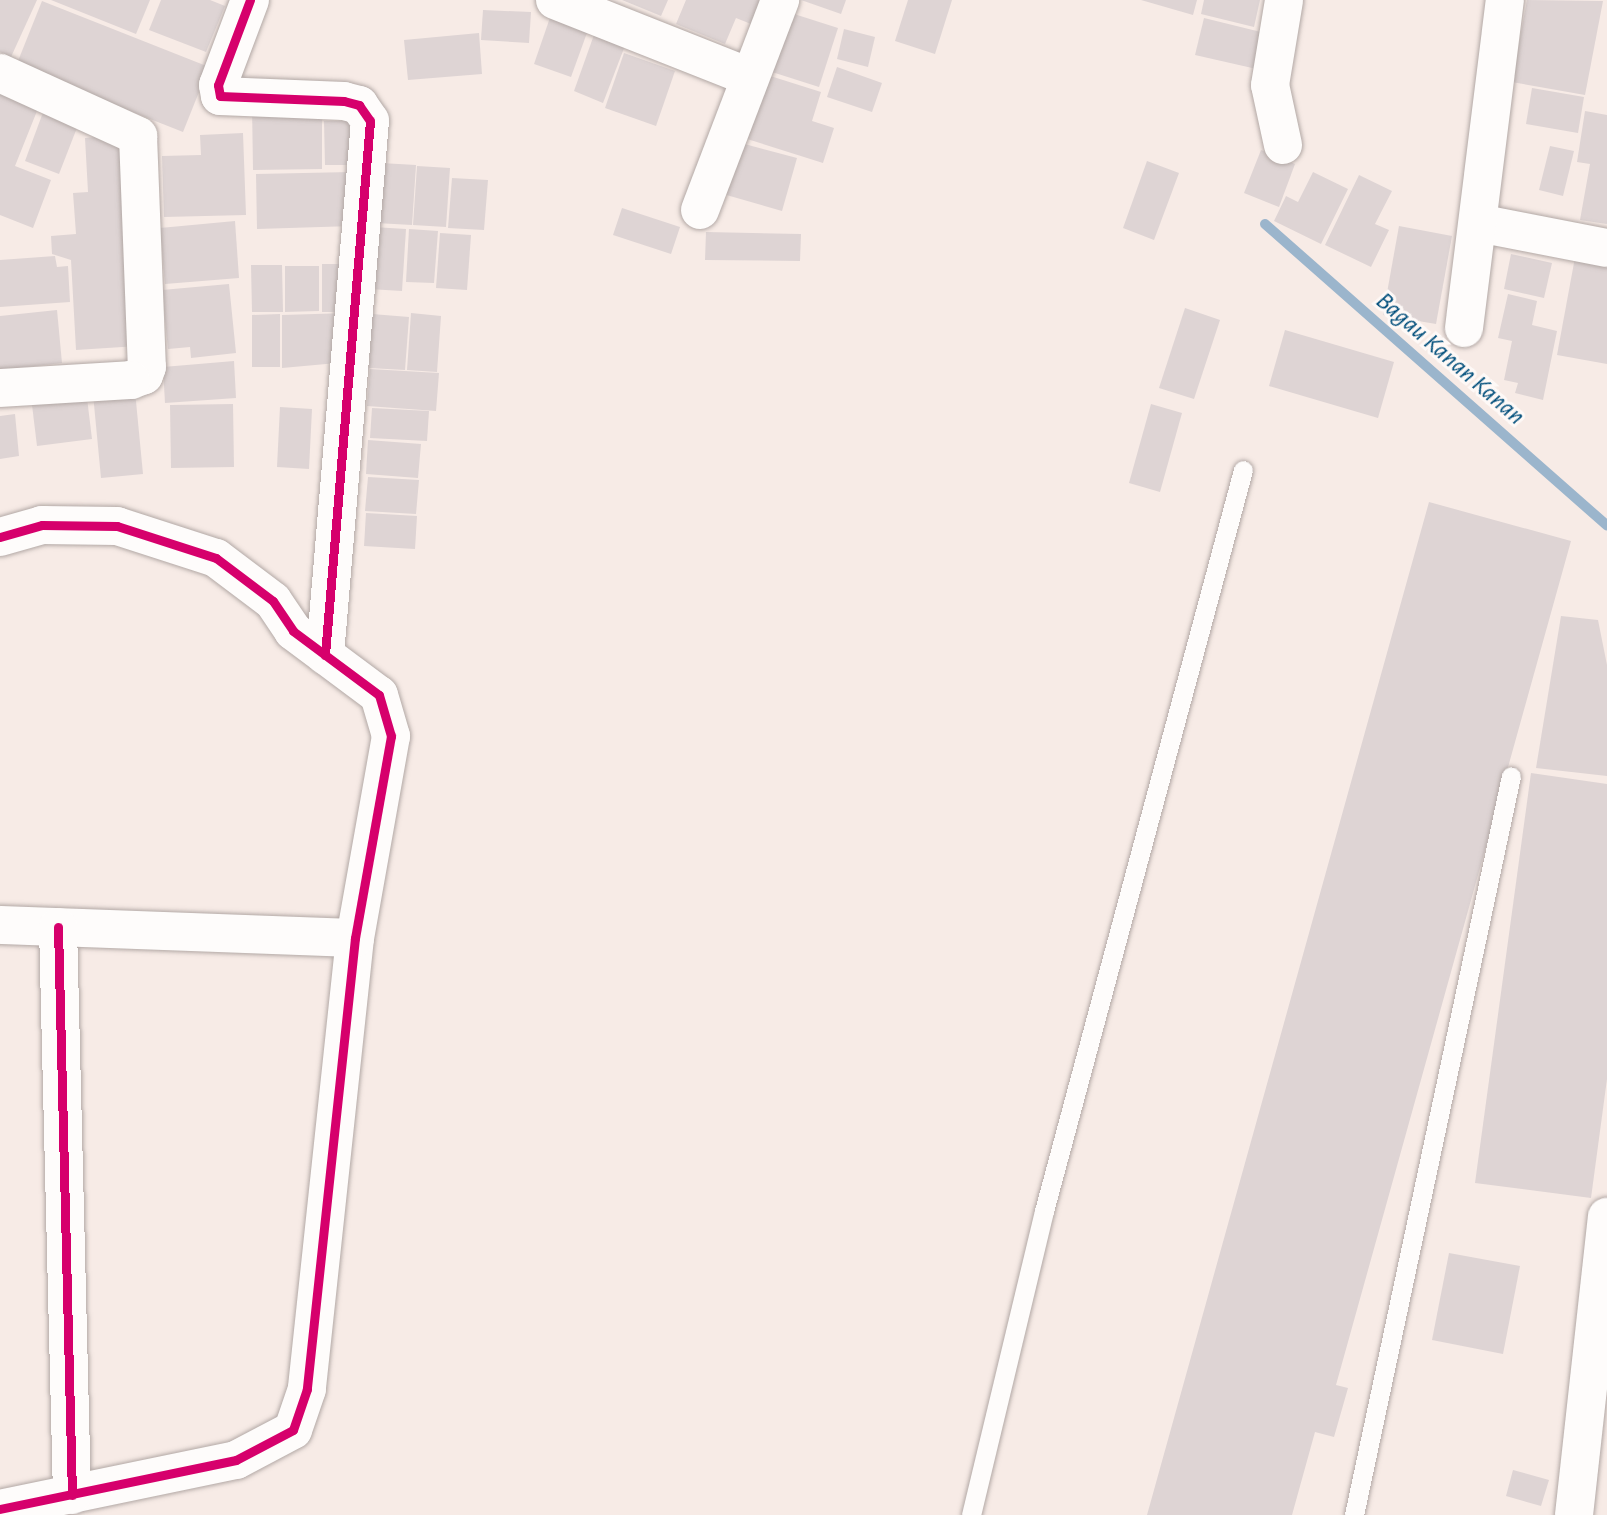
<!DOCTYPE html>
<html>
<head>
<meta charset="utf-8">
<style>
  body { margin:0 }
  #map { position:relative; width:1607px; height:1515px; overflow:hidden; background:#f7ebe6; font-family:"Alegreya Sans",sans-serif }
  div>[style] { position:absolute }
  .stream>* { height:10px; margin:-5px; padding:0 5px; transform-origin:5px; border-radius:5px; background:#9bb5cc }
  .building>* { inset:0; background:#ded4d4 }
  .roads { filter:drop-shadow(0 0 2px #b2a8a5) drop-shadow(0 0 2px #b2a8a5) }
  .lane>* { height:19px; margin:-9.5px; padding:0 9.5px; transform-origin:9.5px; border-radius:9.5px; background:#fefcfb }
  .street>* { height:38px; margin:-19px; padding:0 19px; transform-origin:19px; border-radius:19px; background:#fefcfb }
  .secondary>* { height:38px; margin:-19px; padding:0 19px; transform-origin:19px; border-radius:19px; background:#fefcfb }
  .cycleway>* { height:9px; margin:-4.5px; padding:0 4.5px; transform-origin:4.5px; border-radius:4.5px; background:#d6006c }
  span { translate:-50% -50%; white-space:nowrap; text-align:center; line-height:1.15; -webkit-text-stroke:6px #fef9f7; paint-order:stroke }
  .water-label { font-size:26px; color:#004e7b; font-style:italic }
</style>
</head>
<body>
<div id="map">
  <div class="stream">
    <div style="left:1265px;top:224px;width:456px;rotate:41.4deg"></div>
  </div>
  <div class="building">
    <div style="clip-path:polygon(0 0,37px 0,11px 57px,0 52px)"></div>
    <div style="clip-path:polygon(51px 0,150px 0,136px 34px)"></div>
    <div style="clip-path:polygon(161px 0,210px 0,225px 6px,206px 52px,149px 30px)"></div>
    <div style="clip-path:polygon(622px 0,668px 0,661px 16px)"></div>
    <div style="clip-path:polygon(686px 0,766px 0,756px 26px,736px 18px,725px 44px,676px 24px)"></div>
    <div style="clip-path:polygon(801px 0,846px 0,841px 14px)"></div>
    <div style="clip-path:polygon(908px 0,952px 0,935px 54px,895px 41px)"></div>
    <div style="clip-path:polygon(1141px 0,1197px 0,1193px 15px)"></div>
    <div style="clip-path:polygon(1204px 0,1260px 0,1254px 27px,1201px 14px)"></div>
    <div style="clip-path:polygon(1527px 0,1603px 1px,1585px 95px,1512px 82px)"></div>
    <div style="clip-path:polygon(42px 1px,209px 67px,183px 132px,16px 66px)"></div>
    <div style="clip-path:polygon(554px 6px,592px 19px,571px 77px,534px 64px)"></div>
    <div style="clip-path:polygon(483px 10px,531px 12px,529px 43px,481px 40px)"></div>
    <div style="clip-path:polygon(791px 13px,838px 28px,819px 87px,772px 72px)"></div>
    <div style="clip-path:polygon(1204px 18px,1269px 34px,1261px 70px,1195px 55px)"></div>
    <div style="clip-path:polygon(844px 29px,875px 37px,868px 67px,837px 59px)"></div>
    <div style="clip-path:polygon(595px 32px,626px 43px,603px 103px,574px 91px)"></div>
    <div style="clip-path:polygon(479px 33px,482px 74px,408px 80px,404px 40px)"></div>
    <div style="clip-path:polygon(624px 53px,675px 71px,656px 126px,605px 108px)"></div>
    <div style="clip-path:polygon(837px 67px,882px 83px,872px 112px,827px 97px)"></div>
    <div style="clip-path:polygon(764px 74px,821px 92px,812px 121px,834px 128px,823px 163px,744px 138px)"></div>
    <div style="clip-path:polygon(1532px 88px,1584px 97px,1578px 133px,1526px 124px)"></div>
    <div style="clip-path:polygon(0 91px,39px 106px,15px 166px,51px 180px,33px 228px,0 215px)"></div>
    <div style="clip-path:polygon(322px 104px,322px 169px,253px 170px,252px 105px)"></div>
    <div style="clip-path:polygon(45px 107px,80px 120px,59px 174px,25px 161px)"></div>
    <div style="clip-path:polygon(1585px 111px,1607px 115px,1607px 224px,1580px 220px,1590px 164px,1577px 162px)"></div>
    <div style="clip-path:polygon(324px 121px,359px 121px,360px 165px,325px 165px)"></div>
    <div style="clip-path:polygon(243px 133px,246px 215px,164px 217px,162px 156px,201px 155px,200px 135px)"></div>
    <div style="clip-path:polygon(120px 135px,138px 346px,76px 350px,71px 260px,52px 254px,51px 236px,76px 234px,73px 193px,88px 192px,85px 138px)"></div>
    <div style="clip-path:polygon(737px 142px,797px 158px,782px 211px,723px 194px)"></div>
    <div style="clip-path:polygon(1550px 146px,1574px 151px,1563px 196px,1539px 190px)"></div>
    <div style="clip-path:polygon(1261px 150px,1295px 164px,1279px 207px,1244px 193px)"></div>
    <div style="clip-path:polygon(1147px 161px,1179px 173px,1154px 240px,1123px 228px)"></div>
    <div style="clip-path:polygon(381px 163px,416px 165px,412px 225px,376px 223px)"></div>
    <div style="clip-path:polygon(417px 166px,450px 168px,446px 227px,413px 225px)"></div>
    <div style="clip-path:polygon(351px 172px,353px 226px,257px 229px,256px 174px)"></div>
    <div style="clip-path:polygon(1313px 172px,1348px 189px,1321px 244px,1274px 221px,1286px 196px,1298px 202px)"></div>
    <div style="clip-path:polygon(1359px 175px,1392px 191px,1375px 224px,1389px 230px,1371px 267px,1325px 245px)"></div>
    <div style="clip-path:polygon(452px 178px,488px 180px,484px 230px,448px 228px)"></div>
    <div style="clip-path:polygon(622px 208px,680px 227px,671px 254px,613px 235px)"></div>
    <div style="clip-path:polygon(235px 221px,239px 278px,165px 284px,160px 228px)"></div>
    <div style="clip-path:polygon(1399px 226px,1452px 236px,1436px 324px,1383px 315px)"></div>
    <div style="clip-path:polygon(373px 227px,406px 229px,402px 291px,369px 289px)"></div>
    <div style="clip-path:polygon(409px 229px,438px 231px,434px 283px,406px 282px)"></div>
    <div style="clip-path:polygon(706px 232px,801px 234px,800px 261px,705px 260px)"></div>
    <div style="clip-path:polygon(440px 233px,471px 235px,467px 290px,436px 288px)"></div>
    <div style="clip-path:polygon(1576px 252px,1607px 257px,1607px 364px,1557px 355px)"></div>
    <div style="clip-path:polygon(1511px 254px,1552px 263px,1544px 298px,1504px 289px)"></div>
    <div style="clip-path:polygon(55px 256px,57px 267px,68px 266px,70px 302px,0 307px,0 260px)"></div>
    <div style="clip-path:polygon(322px 264px,353px 264px,353px 312px,322px 312px)"></div>
    <div style="clip-path:polygon(251px 265px,282px 265px,283px 312px,252px 312px)"></div>
    <div style="clip-path:polygon(285px 266px,319px 266px,319px 311px,285px 312px)"></div>
    <div style="clip-path:polygon(229px 284px,236px 353px,191px 358px,190px 347px,168px 349px,162px 290px)"></div>
    <div style="clip-path:polygon(1508px 294px,1537px 301px,1532px 325px,1557px 331px,1543px 400px,1515px 393px,1518px 383px,1504px 380px,1512px 341px,1498px 338px)"></div>
    <div style="clip-path:polygon(1185px 308px,1220px 320px,1194px 399px,1159px 388px)"></div>
    <div style="clip-path:polygon(57px 310px,62px 363px,0 370px,0 316px)"></div>
    <div style="clip-path:polygon(348px 313px,348px 362px,282px 368px,282px 315px)"></div>
    <div style="clip-path:polygon(411px 313px,441px 316px,437px 372px,407px 370px)"></div>
    <div style="clip-path:polygon(280px 314px,280px 367px,252px 367px,252px 315px)"></div>
    <div style="clip-path:polygon(372px 314px,409px 317px,405px 370px,369px 368px)"></div>
    <div style="clip-path:polygon(1285px 330px,1394px 362px,1378px 418px,1269px 386px)"></div>
    <div style="clip-path:polygon(234px 361px,236px 398px,165px 403px,163px 367px)"></div>
    <div style="clip-path:polygon(370px 369px,439px 373px,436px 411px,367px 406px)"></div>
    <div style="clip-path:polygon(135px 391px,143px 474px,101px 478px,93px 394px)"></div>
    <div style="clip-path:polygon(87px 398px,92px 439px,37px 446px,32px 405px)"></div>
    <div style="clip-path:polygon(233px 404px,234px 467px,171px 468px,170px 405px)"></div>
    <div style="clip-path:polygon(1151px 404px,1182px 413px,1160px 492px,1129px 483px)"></div>
    <div style="clip-path:polygon(280px 407px,312px 409px,309px 469px,277px 467px)"></div>
    <div style="clip-path:polygon(372px 408px,429px 411px,427px 441px,370px 438px)"></div>
    <div style="clip-path:polygon(15px 414px,19px 456px,0 459px,0 416px)"></div>
    <div style="clip-path:polygon(368px 440px,421px 444px,418px 478px,366px 474px)"></div>
    <div style="clip-path:polygon(368px 477px,419px 480px,416px 514px,365px 511px)"></div>
    <div style="clip-path:polygon(1429px 502px,1571px 541px,1336px 1385px,1348px 1388px,1334px 1437px,1315px 1432px,1292px 1515px,1147px 1515px)"></div>
    <div style="clip-path:polygon(366px 513px,417px 516px,415px 549px,364px 546px)"></div>
    <div style="clip-path:polygon(1561px 616px,1598px 620px,1607px 665px,1607px 776px,1536px 768px)"></div>
    <div style="clip-path:polygon(1531px 773px,1607px 784px,1607px 1079px,1591px 1198px,1475px 1183px)"></div>
    <div style="clip-path:polygon(1449px 1253px,1520px 1266px,1503px 1354px,1432px 1340px)"></div>
    <div style="clip-path:polygon(1513px 1470px,1549px 1480px,1541px 1506px,1506px 1496px)"></div>
  </div>
  <div class="roads">
    <div class="lane">
      <div style="left:971px;top:1515px;width:313px;rotate:-76.5deg"></div>
      <div style="left:1044px;top:1211px;width:767px;rotate:-74.97deg"></div>
      <div style="left:1354px;top:1515px;width:755px;rotate:-78.01deg"></div>
    </div>
    <div class="street">
      <div style="left:250px;top:0;width:91px;rotate:110.6deg"></div>
      <div style="left:218px;top:85px;width:11px;rotate:80deg"></div>
      <div style="left:220px;top:96px;width:124px;rotate:2.3deg"></div>
      <div style="left:344px;top:101px;width:16px;rotate:15deg"></div>
      <div style="left:359px;top:105px;width:19px;rotate:55deg"></div>
      <div style="left:370px;top:121px;width:536px;rotate:94.82deg"></div>
      <div style="left:555px;top:0;width:206px;rotate:21.6deg"></div>
      <div style="left:0;top:73px;width:152px;rotate:24.5deg"></div>
      <div style="left:138px;top:136px;width:231px;rotate:87.8deg"></div>
      <div style="left:147px;top:367px;width:9px;rotate:111deg"></div>
      <div style="left:144px;top:375px;width:14px;rotate:159deg"></div>
      <div style="left:131px;top:380px;width:131px;rotate:176.5deg"></div>
      <div style="left:1283px;top:145px;width:61px;rotate:-102.2deg"></div>
      <div style="left:1270px;top:85px;width:86px;rotate:-80.6deg"></div>
      <div style="left:700px;top:210px;width:225px;rotate:-69.1deg"></div>
      <div style="left:1478px;top:223px;width:131px;rotate:11deg"></div>
      <div style="left:1464px;top:328px;width:331px;rotate:-82.9deg"></div>
      <div style="left:0;top:537px;width:44px;rotate:-15.9deg"></div>
      <div style="left:42px;top:525px;width:75px;rotate:0.8deg"></div>
      <div style="left:117px;top:526px;width:104px;rotate:17.9deg"></div>
      <div style="left:216px;top:558px;width:71px;rotate:37deg"></div>
      <div style="left:273px;top:601px;width:36px;rotate:56deg"></div>
      <div style="left:293px;top:631px;width:107px;rotate:36.7deg"></div>
      <div style="left:379px;top:695px;width:43px;rotate:73.7deg"></div>
      <div style="left:391px;top:736px;width:205px;rotate:100.1deg"></div>
      <div style="left:355px;top:938px;width:454px;rotate:96.1deg"></div>
      <div style="left:307px;top:1389px;width:43px;rotate:108.9deg"></div>
      <div style="left:293px;top:1430px;width:64px;rotate:152.2deg"></div>
      <div style="left:236px;top:1460px;width:241px;rotate:168.3deg"></div>
      <div style="left:0;top:925px;width:355px;rotate:2.1deg"></div>
      <div style="left:58px;top:927px;width:568px;rotate:88.59deg"></div>
    </div>
    <div class="secondary">
      <div style="left:1574px;top:1515px;width:300px;rotate:-83.7deg"></div>
    </div>
  </div>
  <div class="cycleway">
    <div style="left:250px;top:0;width:91px;rotate:110.6deg"></div>
    <div style="left:218px;top:85px;width:11px;rotate:80deg"></div>
    <div style="left:220px;top:96px;width:124px;rotate:2.3deg"></div>
    <div style="left:344px;top:101px;width:16px;rotate:15deg"></div>
    <div style="left:359px;top:105px;width:19px;rotate:55deg"></div>
    <div style="left:370px;top:121px;width:536px;rotate:94.82deg"></div>
    <div style="left:0;top:537px;width:44px;rotate:-15.9deg"></div>
    <div style="left:42px;top:525px;width:75px;rotate:0.8deg"></div>
    <div style="left:117px;top:526px;width:104px;rotate:17.9deg"></div>
    <div style="left:216px;top:558px;width:71px;rotate:37deg"></div>
    <div style="left:273px;top:601px;width:36px;rotate:56deg"></div>
    <div style="left:293px;top:631px;width:107px;rotate:36.7deg"></div>
    <div style="left:379px;top:695px;width:43px;rotate:73.7deg"></div>
    <div style="left:391px;top:736px;width:205px;rotate:100.1deg"></div>
    <div style="left:355px;top:938px;width:454px;rotate:96.1deg"></div>
    <div style="left:307px;top:1389px;width:43px;rotate:108.9deg"></div>
    <div style="left:293px;top:1430px;width:64px;rotate:152.2deg"></div>
    <div style="left:236px;top:1460px;width:241px;rotate:168.3deg"></div>
    <div style="left:58px;top:927px;width:568px;rotate:88.59deg"></div>
  </div>
  <div class="water-label">
    <span style="left:1450px;top:359px;rotate:41deg">Bagau Kanan Kanan</span>
  </div>
</div>
</body>
</html>
